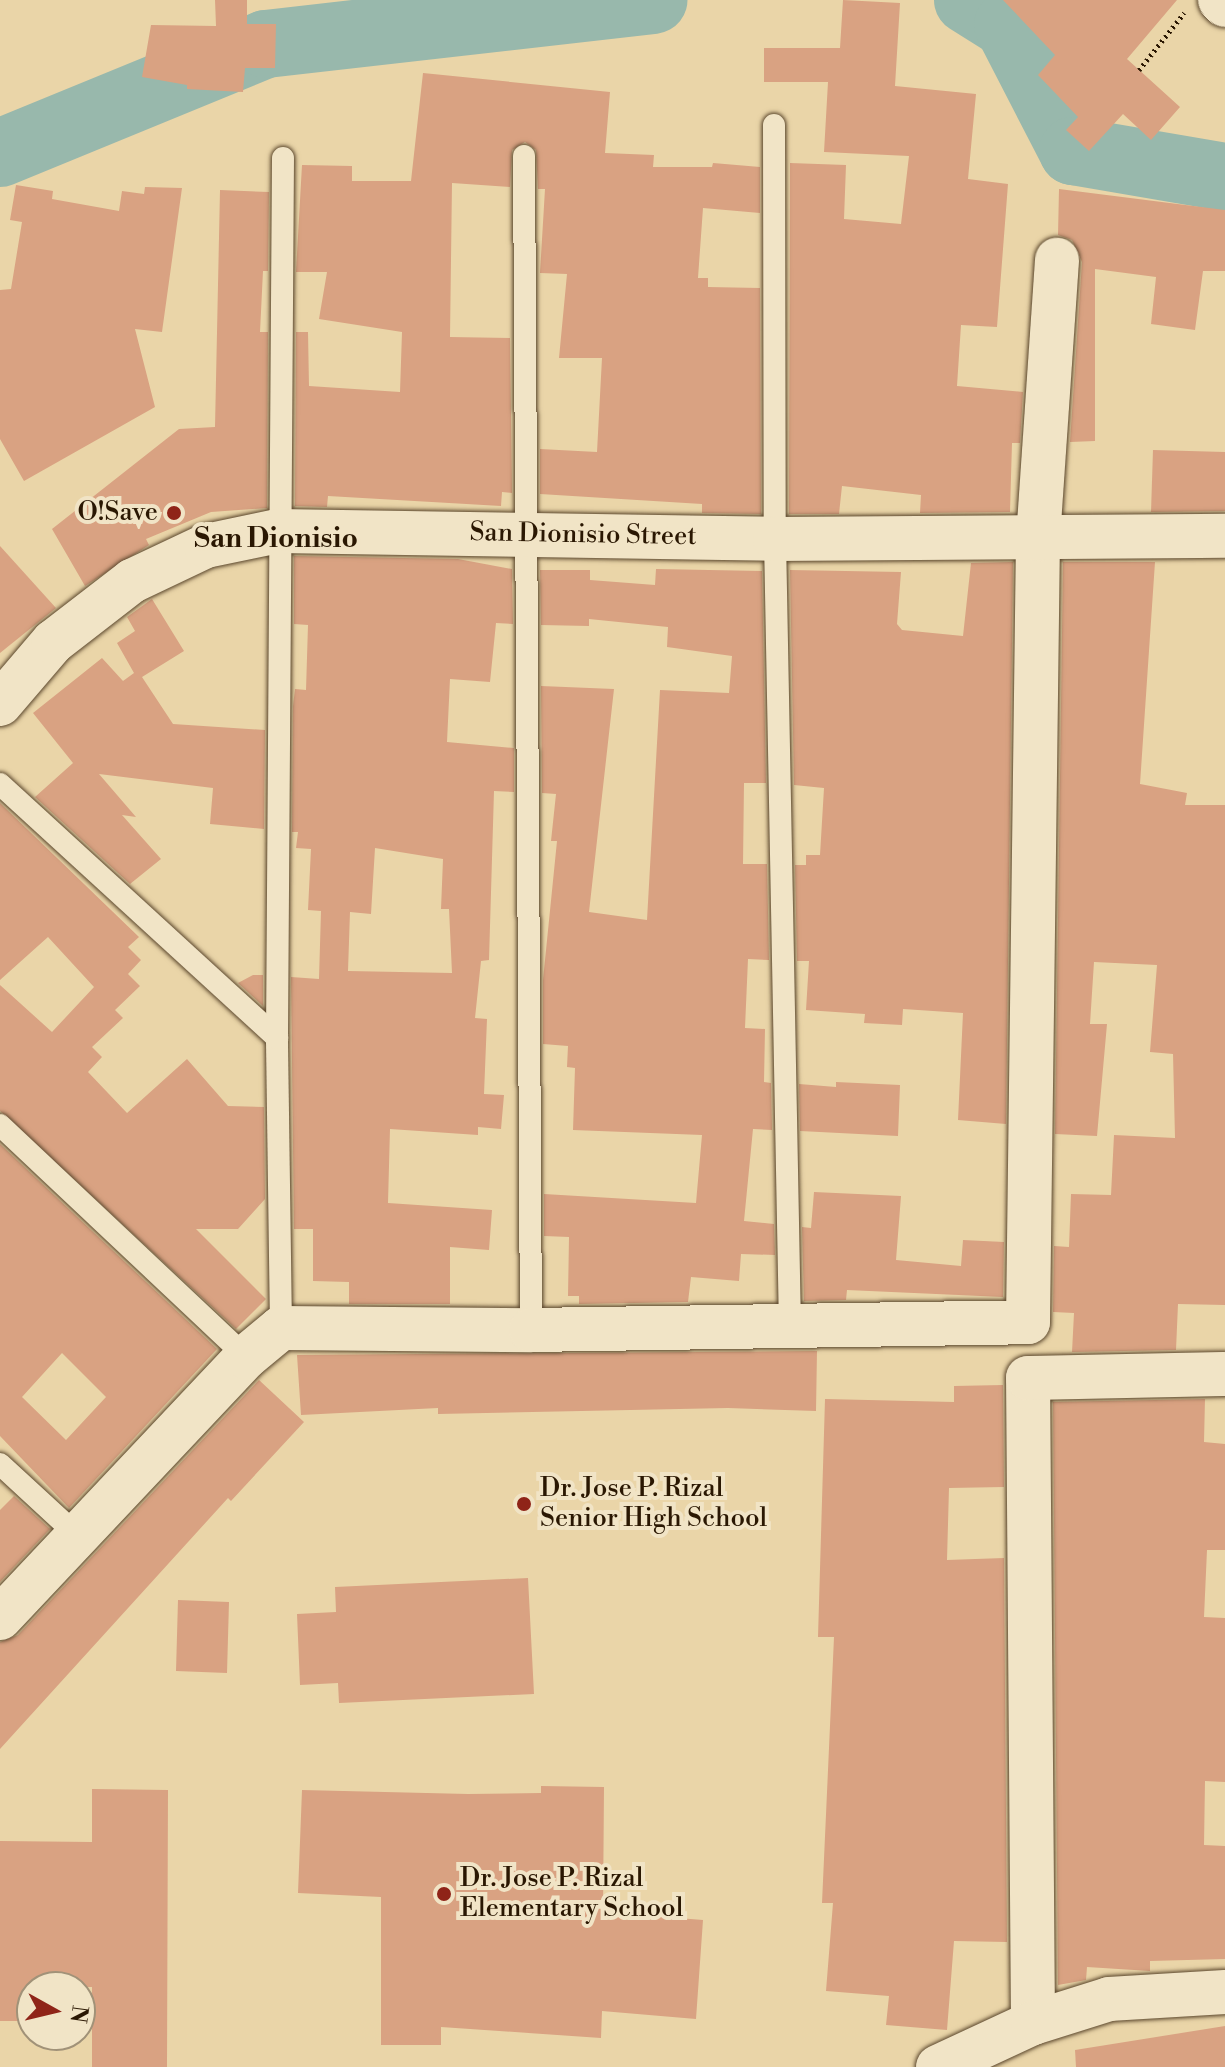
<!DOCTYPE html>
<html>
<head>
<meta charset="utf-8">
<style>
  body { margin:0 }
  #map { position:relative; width:1225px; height:2067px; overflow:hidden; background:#ead5a8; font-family:"Libre Bodoni",serif }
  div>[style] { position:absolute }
  .river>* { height:68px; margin:-34px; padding:0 34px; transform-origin:34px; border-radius:34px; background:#98b8ac }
  .building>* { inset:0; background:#d9a282 }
  .path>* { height:5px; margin-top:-2.5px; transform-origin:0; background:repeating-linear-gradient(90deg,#2a1702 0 2px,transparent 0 6px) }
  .roads { filter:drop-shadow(0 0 2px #5a462c) drop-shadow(0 0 2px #5a462c) }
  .service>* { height:22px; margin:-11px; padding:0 11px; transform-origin:11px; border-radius:11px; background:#f1e4c6 }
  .minor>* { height:44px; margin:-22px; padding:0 22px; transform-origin:22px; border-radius:22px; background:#f1e4c6 }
  .tertiary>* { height:44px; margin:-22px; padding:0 22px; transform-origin:22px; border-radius:22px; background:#f1e4c6 }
  .dots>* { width:22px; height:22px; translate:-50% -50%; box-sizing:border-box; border:4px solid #f1e4c6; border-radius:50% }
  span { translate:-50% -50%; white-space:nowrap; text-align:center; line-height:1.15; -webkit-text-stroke:8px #f1e4c6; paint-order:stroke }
  .poi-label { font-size:26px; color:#2a1702 }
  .right { translate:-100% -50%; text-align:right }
  .left { translate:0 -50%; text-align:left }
  .street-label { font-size:26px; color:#2a1702 }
  .neighbourhood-label { font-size:28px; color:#2a1702; font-weight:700 }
  .north { position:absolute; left:16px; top:1971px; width:80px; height:80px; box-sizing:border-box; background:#f1e4c6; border:2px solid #a19278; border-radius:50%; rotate:98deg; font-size:22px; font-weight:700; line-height:32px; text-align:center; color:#2a1702 }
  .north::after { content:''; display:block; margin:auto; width:28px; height:36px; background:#8f2418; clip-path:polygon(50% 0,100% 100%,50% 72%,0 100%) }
</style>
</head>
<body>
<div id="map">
  <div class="river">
    <div style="left:968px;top:0;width:47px;rotate:32deg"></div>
    <div style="left:1008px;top:25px;width:142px;rotate:62.7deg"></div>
    <div style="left:1073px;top:151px;width:154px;rotate:9.7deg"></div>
    <div style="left:0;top:153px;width:287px;rotate:-22.3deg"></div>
    <div style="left:266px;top:44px;width:390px;rotate:-6.5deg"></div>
  </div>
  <div class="building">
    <div style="clip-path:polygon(215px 0,247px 0,247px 24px,276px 24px,275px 68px,245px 68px,243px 92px,187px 89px,187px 85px,142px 77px,151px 25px,216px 26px)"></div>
    <div style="clip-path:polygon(843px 0,900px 3px,895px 86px,976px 94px,968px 179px,1008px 184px,997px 327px,961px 325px,957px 386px,1023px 392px,1020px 443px,1012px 443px,1010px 512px,920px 513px,921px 495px,842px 486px,839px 514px,789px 514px,790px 163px,846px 165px,844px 219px,901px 224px,909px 156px,824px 152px,828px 82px,764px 82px,764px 48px,840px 48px)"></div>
    <div style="clip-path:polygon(1003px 0,1177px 0,1127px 59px,1180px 107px,1151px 140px,1123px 114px,1089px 151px,1066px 130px,1078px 117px,1038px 75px,1055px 55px)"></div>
    <div style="clip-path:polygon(423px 73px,610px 92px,605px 153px,654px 155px,653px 167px,712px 167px,713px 163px,760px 167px,760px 213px,703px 208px,698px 278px,708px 278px,708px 287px,760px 288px,761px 514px,702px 513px,702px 504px,540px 494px,540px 449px,597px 452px,602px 358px,559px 358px,567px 274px,540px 273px,545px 189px,538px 189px,536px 150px,525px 142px,512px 150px,510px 187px,452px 183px,450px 337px,510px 338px,512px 493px,502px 492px,501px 506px,328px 496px,327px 507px,295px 506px,296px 332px,308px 332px,309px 386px,400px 392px,402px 332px,319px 319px,327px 272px,296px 272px,302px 165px,352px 166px,352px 181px,411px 181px)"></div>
    <div style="clip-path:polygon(16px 185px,53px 191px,52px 199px,119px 211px,122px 191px,144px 194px,145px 187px,182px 188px,162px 332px,135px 329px,155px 407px,24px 481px,0 439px,0 290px,11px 289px,22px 222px,10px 220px)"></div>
    <div style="clip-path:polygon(1059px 189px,1225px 210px,1225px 271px,1203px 271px,1195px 330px,1151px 324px,1156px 277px,1095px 269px,1095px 441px,1070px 442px,1082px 262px,1072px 240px,1058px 235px)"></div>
    <div style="clip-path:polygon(220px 190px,269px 192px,268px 271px,263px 271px,260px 332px,268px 332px,267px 508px,211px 512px,146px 539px,149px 545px,85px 586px,52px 529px,179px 429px,215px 427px)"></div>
    <div style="clip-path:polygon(1153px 450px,1225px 452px,1225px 511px,1151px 512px)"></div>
    <div style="clip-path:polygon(0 546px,56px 608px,0 653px)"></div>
    <div style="clip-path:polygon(evenodd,294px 556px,458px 559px,512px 569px,513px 624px,496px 623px,490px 682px,450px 679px,447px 742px,514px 748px,514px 792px,494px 791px,489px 960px,481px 961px,475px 1018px,487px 1019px,484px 1094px,504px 1095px,501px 1129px,478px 1127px,478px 1135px,390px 1129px,388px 1203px,492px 1210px,489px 1250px,450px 1247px,450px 1304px,349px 1304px,349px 1282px,313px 1281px,313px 1229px,294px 1229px,291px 977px,319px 979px,321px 911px,308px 910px,311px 849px,296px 848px,298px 832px,292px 832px,293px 706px,295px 689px,306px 690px,308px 625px,294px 624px,294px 556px,375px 848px,443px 859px,441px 909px,449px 909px,452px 973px,348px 971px,350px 912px,371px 914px,375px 848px)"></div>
    <div style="clip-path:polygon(1013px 562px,1006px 1124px,958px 1120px,963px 1013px,903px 1009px,902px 1025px,864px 1023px,865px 1014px,806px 1010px,809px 961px,797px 961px,795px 865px,806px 865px,806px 855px,820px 855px,824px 788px,794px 785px,790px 570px,901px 572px,897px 624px,902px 630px,963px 636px,971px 563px)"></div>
    <div style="clip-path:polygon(1063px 562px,1155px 562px,1140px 784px,1187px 793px,1185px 805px,1225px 805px,1225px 1305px,1178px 1304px,1176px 1350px,1072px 1352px,1074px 1313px,1053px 1312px,1054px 1246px,1069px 1247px,1071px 1194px,1111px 1195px,1114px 1135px,1175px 1138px,1173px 1054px,1150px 1052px,1157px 965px,1094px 962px,1090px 1024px,1107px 1024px,1097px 1136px,1055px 1134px)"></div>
    <div style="clip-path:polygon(656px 569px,762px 571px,766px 783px,744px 783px,743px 864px,767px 864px,769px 960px,748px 959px,745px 1028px,765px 1029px,764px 1082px,771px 1083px,772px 1130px,753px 1129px,744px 1221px,774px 1224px,775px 1255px,741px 1254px,739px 1281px,691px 1277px,688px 1302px,579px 1304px,579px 1296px,568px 1296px,569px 1237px,544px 1236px,544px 1194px,696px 1203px,702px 1135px,573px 1130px,575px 1068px,567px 1067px,568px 1046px,543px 1044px,543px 980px,557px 841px,551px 841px,556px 794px,542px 793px,541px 686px,614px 689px,589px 912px,647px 920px,660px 690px,729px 693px,732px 656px,667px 647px,668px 627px,589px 619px,589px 626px,541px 625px,540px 570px,590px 570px,590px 580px,655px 585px)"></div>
    <div style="clip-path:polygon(152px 599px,184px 651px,142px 677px,173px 724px,265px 730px,264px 829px,210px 824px,213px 788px,99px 774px,136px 817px,122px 815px,161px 859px,130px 884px,35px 797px,73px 763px,33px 713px,102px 658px,123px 681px,134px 673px,117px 643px,135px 631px,127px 617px)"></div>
    <div style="clip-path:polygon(0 803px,139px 937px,128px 947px,141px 960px,128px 974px,140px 986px,115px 1010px,123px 1018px,92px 1047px,102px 1057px,88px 1072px,127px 1113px,187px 1059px,228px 1106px,264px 1107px,265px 1199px,238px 1229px,196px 1229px,266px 1299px,236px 1329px,0 1111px,0 985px,52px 1032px,94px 987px,48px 937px,0 980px)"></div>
    <div style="clip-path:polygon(253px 975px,263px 975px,263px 1006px,238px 983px)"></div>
    <div style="clip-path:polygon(836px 1082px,900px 1085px,898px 1136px,800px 1131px,799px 1084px,836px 1087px)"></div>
    <div style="clip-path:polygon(evenodd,0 1144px,217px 1349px,69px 1508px,0 1436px,0 1144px,62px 1353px,106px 1397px,66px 1440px,22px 1397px,62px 1353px)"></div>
    <div style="clip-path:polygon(814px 1192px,901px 1196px,896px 1260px,961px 1266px,963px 1240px,1004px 1242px,1003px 1297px,847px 1290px,846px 1300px,804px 1301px,802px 1227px,811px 1228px)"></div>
    <div style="clip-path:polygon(817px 1351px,816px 1411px,728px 1408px,438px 1414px,438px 1408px,301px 1415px,297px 1355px)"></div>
    <div style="clip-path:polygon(259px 1380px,304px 1422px,231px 1501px,228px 1498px,0 1749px,0 1642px,18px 1635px)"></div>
    <div style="clip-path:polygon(1003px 1385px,1004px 1487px,949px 1488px,947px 1560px,1004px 1558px,1007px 1942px,954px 1941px,947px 2030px,886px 2025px,889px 1996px,826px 1991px,833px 1903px,822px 1903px,834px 1637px,818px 1637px,825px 1399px,954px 1402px,954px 1386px)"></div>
    <div style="clip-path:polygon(1205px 1399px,1204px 1442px,1225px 1444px,1225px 1550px,1207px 1550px,1204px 1617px,1225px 1618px,1225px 1782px,1205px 1781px,1204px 1845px,1225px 1846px,1225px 1959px,1150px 1961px,1150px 1971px,1087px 1967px,1086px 1980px,1058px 1985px,1053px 1402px)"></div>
    <div style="clip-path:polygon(14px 1496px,50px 1529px,0 1582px,0 1510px)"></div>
    <div style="clip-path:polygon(528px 1578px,534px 1694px,339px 1703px,338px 1683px,300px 1685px,297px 1614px,336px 1612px,335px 1587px)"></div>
    <div style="clip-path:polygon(178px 1600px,229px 1602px,227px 1673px,176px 1671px)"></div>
    <div style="clip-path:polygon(541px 1786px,604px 1787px,603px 1912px,703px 1920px,696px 2019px,602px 2011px,601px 2038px,441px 2027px,441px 2045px,381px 2045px,381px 1897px,298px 1893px,302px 1790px,468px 1794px,541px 1793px)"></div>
    <div style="clip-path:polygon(92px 1789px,168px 1790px,167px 2067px,92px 2067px,92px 1987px,32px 1987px,32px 2021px,0 2021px,0 1841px,92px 1842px)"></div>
    <div style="clip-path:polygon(1225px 2026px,1225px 2067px,1076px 2067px,1075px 2050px)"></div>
  </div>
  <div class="path">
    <div style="left:1139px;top:70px;width:73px;rotate:-51.7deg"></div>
  </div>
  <div class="roads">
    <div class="service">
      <div style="left:774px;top:125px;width:414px;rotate:89.9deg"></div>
      <div style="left:775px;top:539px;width:788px;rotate:88.91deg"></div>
      <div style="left:524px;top:156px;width:1174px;rotate:89.66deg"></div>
      <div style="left:0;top:784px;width:376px;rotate:42.5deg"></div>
      <div style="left:0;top:1125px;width:338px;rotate:43.3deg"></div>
      <div style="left:281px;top:1328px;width:290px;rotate:-90.8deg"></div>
      <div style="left:277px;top:1038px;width:880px;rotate:-89.61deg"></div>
      <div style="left:0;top:1464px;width:105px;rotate:42.7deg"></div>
    </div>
    <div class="minor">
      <div style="left:1220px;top:0;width:7px;rotate:45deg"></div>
      <div style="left:0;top:1618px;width:359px;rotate:-46.7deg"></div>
      <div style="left:246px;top:1357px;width:45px;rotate:-39.6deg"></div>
      <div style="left:281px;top:1328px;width:250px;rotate:0.5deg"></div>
      <div style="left:531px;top:1330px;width:497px;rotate:-0.9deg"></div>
      <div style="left:1028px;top:1322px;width:783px;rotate:-89.27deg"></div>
      <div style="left:1038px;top:539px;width:280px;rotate:-86.1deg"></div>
      <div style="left:1033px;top:2023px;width:645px;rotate:-90.44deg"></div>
      <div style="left:1028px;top:1378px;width:197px;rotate:-1.2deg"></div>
    </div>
    <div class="tertiary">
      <div style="left:0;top:704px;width:82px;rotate:-49.5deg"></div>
      <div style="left:53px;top:642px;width:100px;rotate:-37.7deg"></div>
      <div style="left:132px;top:581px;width:82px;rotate:-25.3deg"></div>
      <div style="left:206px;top:546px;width:74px;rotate:-11.8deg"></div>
      <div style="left:278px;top:531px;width:497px;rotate:0.9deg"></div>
      <div style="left:775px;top:539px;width:450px;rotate:-0.4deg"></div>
      <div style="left:938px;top:2067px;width:105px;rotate:-24.9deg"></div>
      <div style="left:1033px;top:2023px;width:80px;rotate:-17.5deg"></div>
      <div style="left:1109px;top:1999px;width:116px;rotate:-3.5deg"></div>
    </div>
  </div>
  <div class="dots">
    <div style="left:174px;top:513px;background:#8f2418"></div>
    <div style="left:524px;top:1504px;background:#8f2418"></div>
    <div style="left:444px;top:1894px;background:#8f2418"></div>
  </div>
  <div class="poi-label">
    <span class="right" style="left:158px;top:513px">O!Save</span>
    <span class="left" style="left:540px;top:1504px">Dr. Jose P. Rizal<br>Senior High School</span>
    <span class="left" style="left:460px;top:1894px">Dr. Jose P. Rizal<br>Elementary School</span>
  </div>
  <div class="street-label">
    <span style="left:583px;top:535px;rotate:1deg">San Dionisio Street</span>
  </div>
  <div class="neighbourhood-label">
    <span style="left:276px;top:539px">San Dionisio</span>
  </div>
  <div class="north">N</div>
</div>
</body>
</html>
